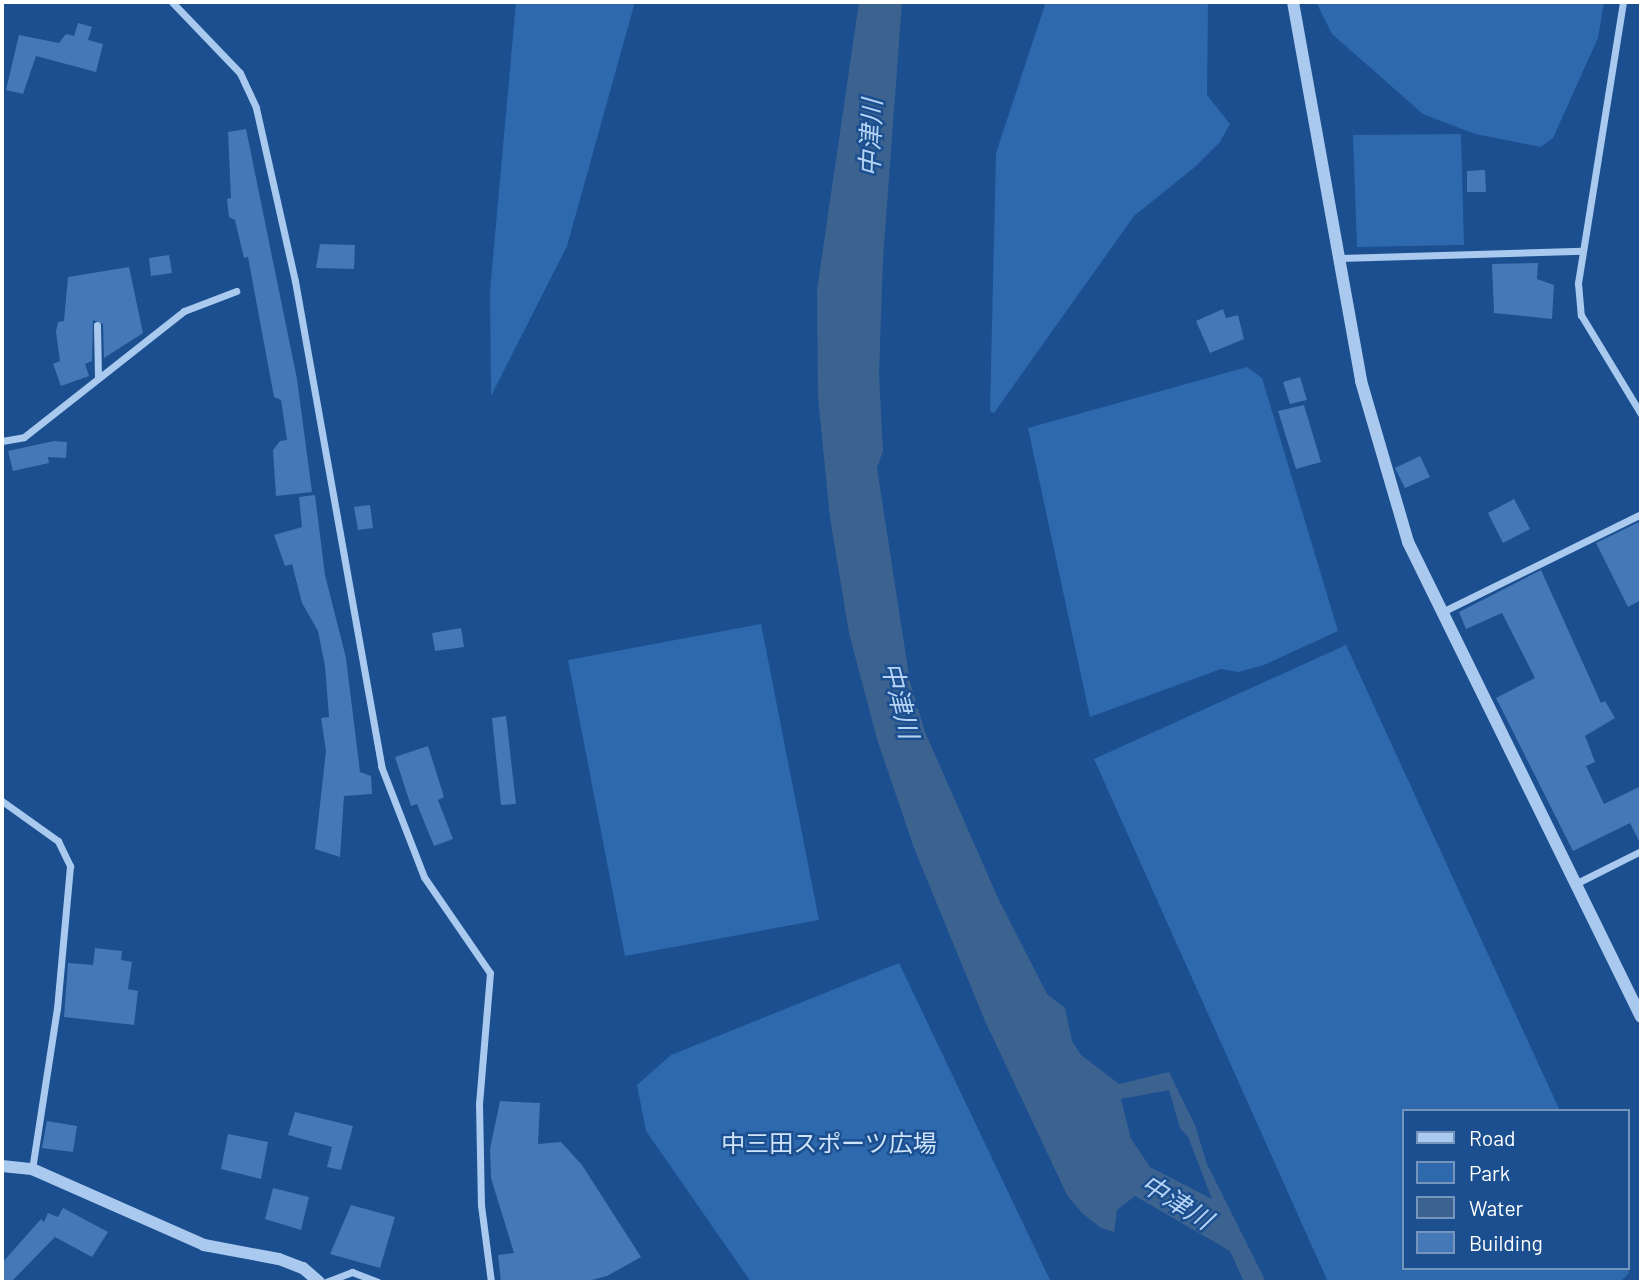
<!DOCTYPE html>
<html>
<head>
<meta charset="utf-8">
<style>
  body { margin:0 }
  #map { position:relative; width:1643px; height:1284px; overflow:hidden; background:#1b4f8f; font-family:Barlow,"Noto Sans JP",sans-serif }
  div>[style] { position:absolute }
  .green>* { inset:0; background:#2e69ad }
  .water>* { inset:0; background:#3c6290 }
  .building>* { inset:0; background:#4478b7 }
  .minor>* { height:7px; margin:-3.5px; padding:0 3.5px; transform-origin:3.5px; border-radius:3.5px; background:#a9c9ee }
  .tertiary>* { height:12px; margin:-6px; padding:0 6px; transform-origin:6px; border-radius:6px; background:#a9c9ee }
  span { translate:-50% -50%; white-space:nowrap; text-align:center; line-height:1.15; -webkit-text-stroke:5px #1b4f8f; paint-order:stroke }
  .park-label { font-size:24px; color:#cfe3fa }
  .water-label { font-size:26px; color:#b5d3f5; font-style:italic }
  .frame { position:absolute; inset:0; border:4px solid #fff; pointer-events:none }
  .legend { position:absolute; left:1402px; top:1109px; width:228px; height:161px; box-sizing:border-box; background:#1b4f8f; border:2px solid #7695bc; margin:0; padding:9px 12px; list-style:none; font-size:21px; color:#fff }
  .legend li { display:flex; align-items:center; gap:14px; height:35px }
  .legend b { width:35px; border:2px solid #7695bc }
</style>
</head>
<body>
<div id="map">
  <div class="green">
    <div style="clip-path:polygon(516px 2px,635px 2px,567px 246px,491px 396px,490px 291px)"></div>
    <div style="clip-path:polygon(1046px 2px,1208px 2px,1207px 95px,1230px 124px,1220px 142px,1195px 167px,1134px 216px,994px 413px,990px 411px,996px 153px)"></div>
    <div style="clip-path:polygon(1316px 2px,1604px 2px,1598px 38px,1553px 138px,1541px 147px,1475px 134px,1423px 114px,1332px 34px)"></div>
    <div style="clip-path:polygon(1461px 134px,1464px 245px,1357px 247px,1353px 135px)"></div>
    <div style="clip-path:polygon(1247px 367px,1262px 378px,1338px 631px,1264px 665px,1238px 672px,1221px 669px,1090px 717px,1028px 428px)"></div>
    <div style="clip-path:polygon(761px 624px,819px 920px,625px 956px,568px 660px)"></div>
    <div style="clip-path:polygon(1346px 645px,1560px 1111px,1403px 1111px,1403px 1268px,1627px 1268px,1627px 1257px,1629px 1273px,1620px 1282px,1328px 1282px,1094px 759px)"></div>
    <div style="clip-path:polygon(899px 963px,1051px 1282px,751px 1282px,646px 1131px,637px 1085px,671px 1055px)"></div>
  </div>
  <div class="water">
    <div style="clip-path:polygon(evenodd,859px 2px,902px 2px,883px 259px,879px 374px,883px 451px,877px 468px,910px 682px,925px 732px,998px 898px,1047px 994px,1065px 1008px,1072px 1041px,1081px 1055px,1119px 1084px,1169px 1072px,1195px 1125px,1207px 1164px,1266px 1282px,1244px 1282px,1230px 1251px,1135px 1196px,1117px 1210px,1114px 1232px,1101px 1228px,1082px 1213px,1067px 1195px,985px 1021px,914px 848px,877px 739px,849px 633px,830px 518px,818px 397px,817px 290px,859px 2px,1169px 1090px,1180px 1128px,1188px 1137px,1212px 1199px,1150px 1167px,1131px 1139px,1121px 1099px,1169px 1090px)"></div>
  </div>
  <div class="building">
    <div style="clip-path:polygon(78px 23px,92px 27px,88px 40px,103px 44px,96px 72px,36px 56px,23px 94px,6px 90px,19px 35px,59px 43px,66px 34px,74px 36px)"></div>
    <div style="clip-path:polygon(246px 129px,297px 379px,312px 492px,276px 496px,273px 450px,280px 441px,287px 440px,281px 400px,274px 397px,248px 257px,244px 258px,235px 220px,229px 217px,227px 199px,231px 198px,228px 132px)"></div>
    <div style="clip-path:polygon(1485px 170px,1486px 192px,1467px 192px,1467px 171px)"></div>
    <div style="clip-path:polygon(320px 244px,355px 245px,354px 269px,316px 268px)"></div>
    <div style="clip-path:polygon(169px 255px,172px 273px,151px 276px,149px 258px)"></div>
    <div style="clip-path:polygon(1538px 263px,1537px 279px,1554px 285px,1552px 319px,1494px 313px,1492px 264px)"></div>
    <div style="clip-path:polygon(129px 267px,143px 333px,104px 358px,103px 324px,93px 320px,92px 361px,85px 364px,89px 376px,61px 386px,53px 364px,60px 361px,56px 332px,58px 322px,64px 321px,68px 277px)"></div>
    <div style="clip-path:polygon(1223px 309px,1226px 318px,1238px 315px,1244px 339px,1210px 353px,1196px 321px)"></div>
    <div style="clip-path:polygon(1300px 377px,1307px 400px,1290px 404px,1283px 382px)"></div>
    <div style="clip-path:polygon(1304px 405px,1321px 462px,1296px 469px,1278px 411px)"></div>
    <div style="clip-path:polygon(54px 441px,67px 442px,66px 458px,48px 457px,49px 463px,13px 471px,8px 451px)"></div>
    <div style="clip-path:polygon(1420px 456px,1430px 477px,1405px 488px,1395px 468px)"></div>
    <div style="clip-path:polygon(315px 495px,325px 575px,346px 658px,360px 772px,371px 776px,372px 794px,344px 796px,340px 857px,315px 849px,326px 751px,321px 718px,329px 717px,325px 666px,318px 631px,302px 603px,292px 564px,285px 566px,274px 535px,302px 527px,299px 497px)"></div>
    <div style="clip-path:polygon(1514px 499px,1530px 529px,1503px 543px,1488px 513px)"></div>
    <div style="clip-path:polygon(370px 505px,373px 528px,358px 530px,354px 507px)"></div>
    <div style="clip-path:polygon(1641px 521px,1641px 600px,1628px 607px,1596px 543px)"></div>
    <div style="clip-path:polygon(1541px 570px,1601px 703px,1605px 701px,1615px 718px,1585px 736px,1595px 762px,1586px 766px,1604px 804px,1641px 786px,1641px 845px,1630px 823px,1573px 851px,1496px 698px,1535px 678px,1502px 613px,1466px 629px,1459px 612px)"></div>
    <div style="clip-path:polygon(461px 628px,464px 647px,435px 651px,432px 633px)"></div>
    <div style="clip-path:polygon(506px 716px,516px 804px,501px 805px,492px 718px)"></div>
    <div style="clip-path:polygon(428px 746px,444px 797px,438px 800px,453px 839px,434px 846px,417px 804px,411px 806px,395px 757px)"></div>
    <div style="clip-path:polygon(95px 948px,122px 951px,121px 960px,132px 962px,128px 989px,138px 991px,134px 1025px,64px 1017px,68px 963px,93px 965px)"></div>
    <div style="clip-path:polygon(500px 1101px,540px 1103px,538px 1144px,561px 1142px,582px 1165px,641px 1257px,607px 1276px,584px 1282px,501px 1282px,498px 1255px,514px 1253px,491px 1178px,490px 1149px)"></div>
    <div style="clip-path:polygon(295px 1112px,353px 1126px,341px 1170px,327px 1167px,332px 1147px,288px 1135px)"></div>
    <div style="clip-path:polygon(47px 1121px,77px 1126px,73px 1152px,42px 1148px)"></div>
    <div style="clip-path:polygon(228px 1134px,268px 1142px,261px 1179px,221px 1169px)"></div>
    <div style="clip-path:polygon(273px 1188px,309px 1197px,301px 1230px,265px 1219px)"></div>
    <div style="clip-path:polygon(351px 1205px,395px 1217px,380px 1268px,330px 1254px)"></div>
    <div style="clip-path:polygon(63px 1208px,108px 1232px,92px 1257px,55px 1237px,11px 1282px,2px 1282px,2px 1263px,41px 1219px,44px 1222px,48px 1213px,58px 1217px)"></div>
  </div>
  <div class="minor">
    <div style="left:172px;top:2px;width:98px;rotate:46.2deg"></div>
    <div style="left:240px;top:73px;width:38px;rotate:65deg"></div>
    <div style="left:256px;top:108px;width:177px;rotate:77.3deg"></div>
    <div style="left:295px;top:281px;width:493px;rotate:79.9deg"></div>
    <div style="left:381px;top:766px;width:119px;rotate:68.8deg"></div>
    <div style="left:424px;top:877px;width:116px;rotate:55.5deg"></div>
    <div style="left:490px;top:973px;width:130px;rotate:94.8deg"></div>
    <div style="left:479px;top:1103px;width:102px;rotate:88.9deg"></div>
    <div style="left:481px;top:1205px;width:78px;rotate:82.6deg"></div>
    <div style="left:1623px;top:2px;width:285px;rotate:99.1deg"></div>
    <div style="left:1578px;top:283px;width:32px;rotate:85deg"></div>
    <div style="left:1581px;top:315px;width:116px;rotate:58.8deg"></div>
    <div style="left:1340px;top:258px;width:242px;rotate:-1.7deg"></div>
    <div style="left:97px;top:325px;width:53px;rotate:88.9deg"></div>
    <div style="left:2px;top:441px;width:22px;rotate:-10deg"></div>
    <div style="left:24px;top:437px;width:204px;rotate:-38.2deg"></div>
    <div style="left:184px;top:311px;width:56px;rotate:-21deg"></div>
    <div style="left:1442px;top:612px;width:222px;rotate:-26.2deg"></div>
    <div style="left:2px;top:801px;width:69px;rotate:35.5deg"></div>
    <div style="left:58px;top:841px;width:28px;rotate:64deg"></div>
    <div style="left:70px;top:866px;width:143px;rotate:95.2deg"></div>
    <div style="left:57px;top:1008px;width:163px;rotate:98.8deg"></div>
    <div style="left:1577px;top:883px;width:72px;rotate:-26.6deg"></div>
    <div style="left:326px;top:1282px;width:28px;rotate:-21deg"></div>
    <div style="left:352px;top:1272px;width:28px;rotate:21deg"></div>
  </div>
  <div class="tertiary">
    <div style="left:1293px;top:2px;width:385px;rotate:79.8deg"></div>
    <div style="left:1361px;top:381px;width:168px;rotate:73.7deg"></div>
    <div style="left:1408px;top:542px;width:529px;rotate:63.87deg"></div>
    <div style="left:2px;top:1166px;width:30px;rotate:6deg"></div>
    <div style="left:32px;top:1169px;width:188px;rotate:23.8deg"></div>
    <div style="left:204px;top:1245px;width:76px;rotate:10.6deg"></div>
    <div style="left:279px;top:1259px;width:26px;rotate:21deg"></div>
    <div style="left:303px;top:1268px;width:21px;rotate:41deg"></div>
  </div>
  <div class="park-label">
    <span style="left:829px;top:1143px">中三田スポーツ広場</span>
  </div>
  <div class="water-label">
    <span style="left:870px;top:138px;rotate:-88deg">中津川</span>
    <span style="left:901px;top:700px;rotate:76deg">中津川</span>
    <span style="left:1177px;top:1201px;rotate:32deg">中津川</span>
  </div>
  <div class="frame"></div>
  <ul class="legend">
  <li><b style="height:9px;background:#a9c9ee"></b>Road</li>
  <li><b style="height:19px;background:#2e69ad"></b>Park</li>
  <li><b style="height:19px;background:#3c6290"></b>Water</li>
  <li><b style="height:19px;background:#4478b7"></b>Building</li>
  </ul>
</div>
</body>
</html>
